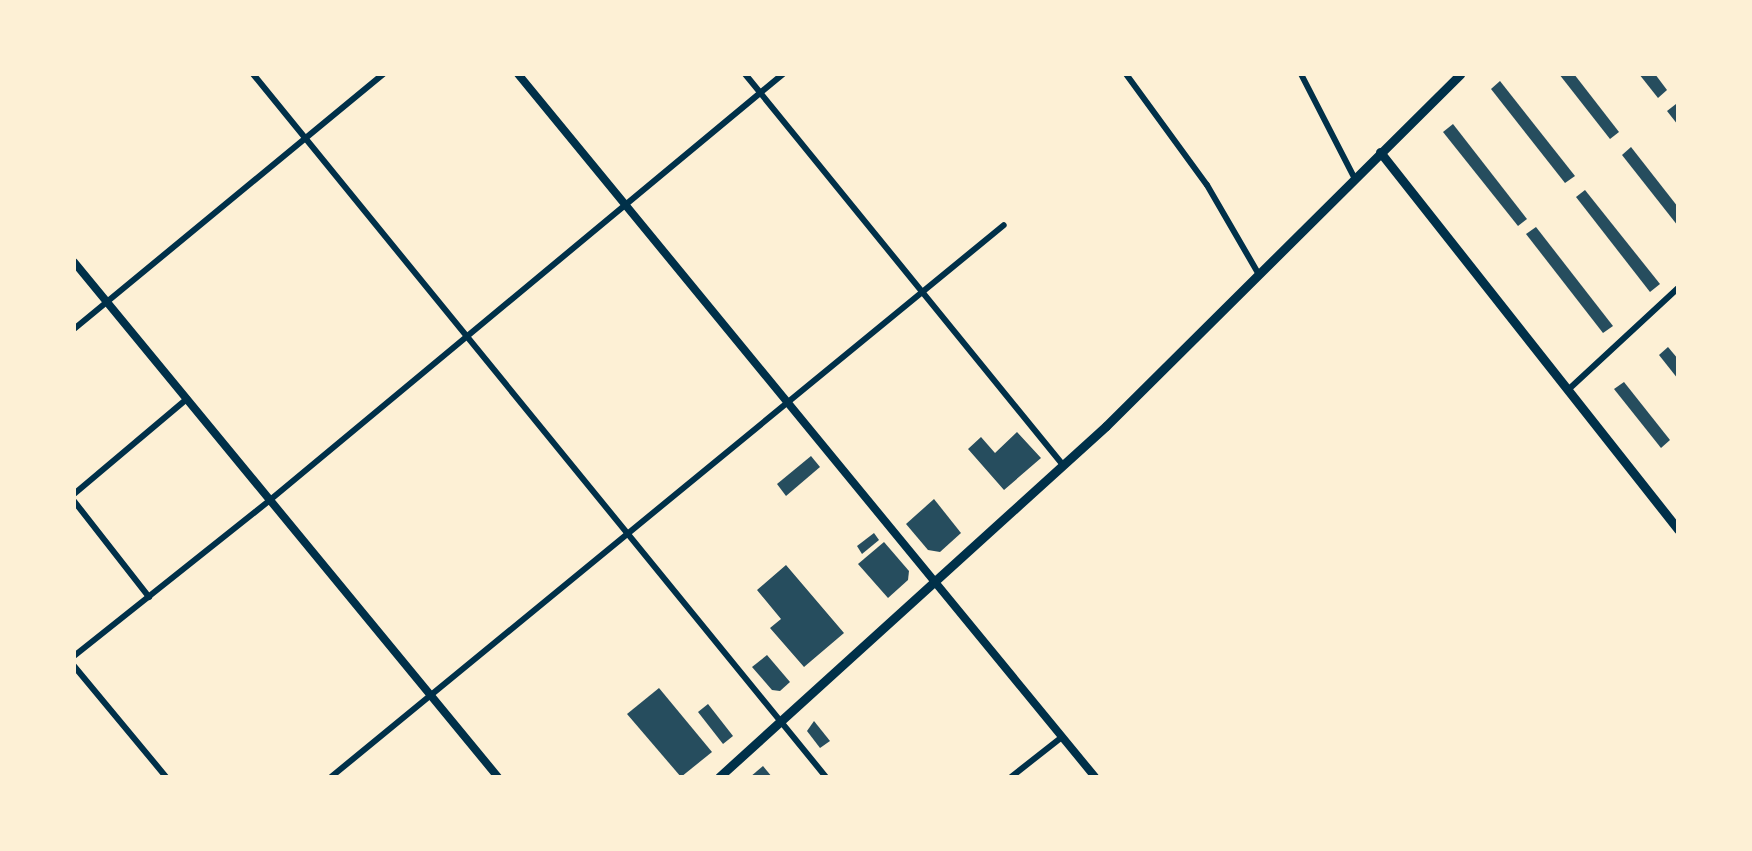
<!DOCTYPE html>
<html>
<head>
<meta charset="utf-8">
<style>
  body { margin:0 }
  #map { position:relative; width:1752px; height:851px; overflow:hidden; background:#fdf0d5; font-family:"Open Sans",sans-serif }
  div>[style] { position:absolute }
  .building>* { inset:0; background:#264d5e }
  .minor>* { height:6px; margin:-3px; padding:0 3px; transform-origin:3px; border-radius:3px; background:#003049 }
  .tertiary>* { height:8px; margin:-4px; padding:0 4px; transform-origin:4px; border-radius:4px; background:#003049 }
  .secondary>* { height:9px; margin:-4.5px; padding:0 4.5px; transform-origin:4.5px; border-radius:4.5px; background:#003049 }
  span { translate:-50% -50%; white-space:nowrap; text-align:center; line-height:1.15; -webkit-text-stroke:6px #fdf0d5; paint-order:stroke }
  .frame { position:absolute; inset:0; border:76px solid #fdf0d5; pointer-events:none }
</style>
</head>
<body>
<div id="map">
  <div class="building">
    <div style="clip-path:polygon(1559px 74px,1574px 74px,1619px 132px,1610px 139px)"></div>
    <div style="clip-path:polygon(1639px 74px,1655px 74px,1667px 90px,1658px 98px)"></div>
    <div style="clip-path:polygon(1500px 81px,1575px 176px,1565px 183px,1491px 89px)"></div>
    <div style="clip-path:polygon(1676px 104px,1678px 106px,1678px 125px,1667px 111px)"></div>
    <div style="clip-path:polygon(1453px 124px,1527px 219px,1518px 226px,1443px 132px)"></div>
    <div style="clip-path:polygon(1631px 147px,1678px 207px,1678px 226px,1622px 155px)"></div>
    <div style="clip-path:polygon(1585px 190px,1660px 284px,1650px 292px,1576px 197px)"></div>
    <div style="clip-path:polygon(1536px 227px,1613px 326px,1603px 333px,1526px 234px)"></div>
    <div style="clip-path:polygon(1668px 347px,1678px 359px,1678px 379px,1659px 355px)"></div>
    <div style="clip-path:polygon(1624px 382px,1670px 440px,1661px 448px,1614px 389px)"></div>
    <div style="clip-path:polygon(1017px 432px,1041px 458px,1004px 490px,968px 449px,981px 437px,995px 453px)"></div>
    <div style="clip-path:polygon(811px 456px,820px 467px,786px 496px,777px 484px)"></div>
    <div style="clip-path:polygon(934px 499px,961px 533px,940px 552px,928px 550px,906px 524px)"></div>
    <div style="clip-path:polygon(874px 533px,879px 540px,862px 554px,857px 546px)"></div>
    <div style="clip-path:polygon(884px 542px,909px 571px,908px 580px,888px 598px,858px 564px)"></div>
    <div style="clip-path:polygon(786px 565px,844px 633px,804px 667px,770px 628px,781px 619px,757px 590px)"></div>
    <div style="clip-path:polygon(767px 655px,790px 682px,780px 691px,772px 690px,752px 667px)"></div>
    <div style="clip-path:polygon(659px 688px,712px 752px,681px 777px,627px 714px)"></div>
    <div style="clip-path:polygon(708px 704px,733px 736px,723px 744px,698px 712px)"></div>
    <div style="clip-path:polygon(814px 721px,830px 741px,820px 748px,807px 731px)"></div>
    <div style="clip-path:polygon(763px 766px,772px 777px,750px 777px)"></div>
  </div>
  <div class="minor">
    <div style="left:253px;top:74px;width:907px;rotate:50.82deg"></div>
    <div style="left:745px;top:74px;width:504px;rotate:50.88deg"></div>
    <div style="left:1126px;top:74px;width:137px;rotate:53.9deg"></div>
    <div style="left:1207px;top:185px;width:102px;rotate:59.9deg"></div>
    <div style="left:1301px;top:74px;width:116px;rotate:62.8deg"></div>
    <div style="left:74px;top:329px;width:401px;rotate:-39.5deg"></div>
    <div style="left:1569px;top:389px;width:149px;rotate:-42.8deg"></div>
    <div style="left:74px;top:494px;width:148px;rotate:-40.1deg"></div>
    <div style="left:74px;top:501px;width:122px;rotate:52deg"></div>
    <div style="left:74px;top:656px;width:251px;rotate:-38.5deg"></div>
    <div style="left:270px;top:500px;width:667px;rotate:-39.71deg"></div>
    <div style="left:74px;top:666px;width:144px;rotate:50.3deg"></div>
    <div style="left:331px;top:777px;width:870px;rotate:-39.36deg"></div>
    <div style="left:1011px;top:777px;width:65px;rotate:-38.1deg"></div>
  </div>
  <div class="tertiary">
    <div style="left:518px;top:74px;width:909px;rotate:50.62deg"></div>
    <div style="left:74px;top:262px;width:667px;rotate:50.54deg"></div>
  </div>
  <div class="secondary">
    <div style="left:1380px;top:152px;width:481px;rotate:51.7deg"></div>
    <div style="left:719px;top:777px;width:522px;rotate:-42.21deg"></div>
    <div style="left:1106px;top:426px;width:499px;rotate:-44.8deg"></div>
  </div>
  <div class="frame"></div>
</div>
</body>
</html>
